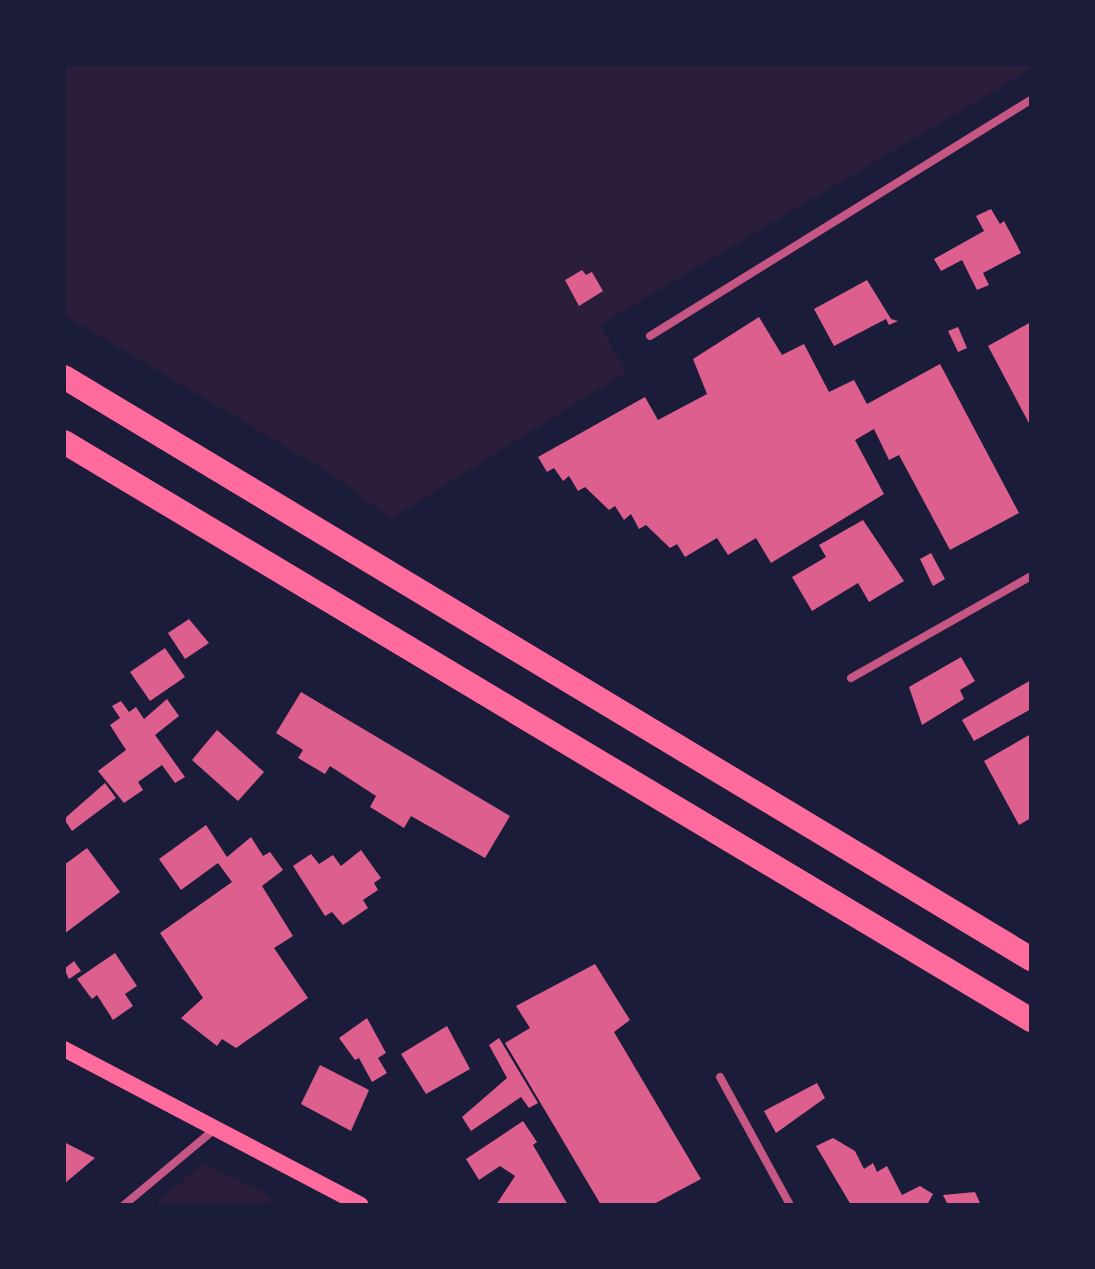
<!DOCTYPE html>
<html>
<head>
<meta charset="utf-8">
<style>
  body { margin:0 }
  #map { position:relative; width:1095px; height:1269px; overflow:hidden; background:#1b1b3a; font-family:Inter,sans-serif }
  div>[style] { position:absolute }
  .green>* { inset:0; background:#2a1e3b }
  .building>* { inset:0; background:#dd5f8e }
  .minor>* { height:8px; margin:-4px; padding:0 4px; transform-origin:4px; border-radius:4px; background:#c65784 }
  .secondary>* { height:16px; margin:-8px; padding:0 8px; transform-origin:8px; border-radius:8px; background:#ff6b9d }
  .motorway>* { height:24px; margin:-12px; padding:0 12px; transform-origin:12px; border-radius:12px; background:#ff6b9d }
  span { translate:-50% -50%; white-space:nowrap; text-align:center; line-height:1.15; -webkit-text-stroke:8px #1b1b3a; paint-order:stroke }
  .frame { position:absolute; inset:0; border:66px solid #1b1b3a; pointer-events:none }
</style>
</head>
<body>
<div id="map">
  <div class="green">
    <div style="clip-path:polygon(64px 64px,1031px 64px,1031px 69px,600px 325px,626px 372px,391px 519px,335px 476px,64px 315px)"></div>
    <div style="clip-path:polygon(204px 1163px,267px 1194px,273px 1205px,154px 1205px)"></div>
  </div>
  <div class="building">
    <div style="clip-path:polygon(991px 209px,1000px 224px,1004px 221px,1021px 253px,983px 273px,989px 285px,977px 290px,962px 260px,941px 271px,934px 259px,984px 231px,976px 216px)"></div>
    <div style="clip-path:polygon(582px 270px,586px 275px,592px 272px,603px 291px,579px 306px,565px 280px)"></div>
    <div style="clip-path:polygon(867px 280px,891px 319px,898px 321px,889px 325px,886px 319px,834px 346px,814px 309px)"></div>
    <div style="clip-path:polygon(759px 317px,782px 355px,804px 344px,829px 392px,854px 380px,867px 404px,940px 364px,1019px 513px,950px 550px,899px 455px,889px 460px,874px 429px,855px 440px,884px 494px,771px 563px,756px 538px,728px 555px,717px 538px,685px 557px,677px 544px,670px 548px,646px 525px,639px 529px,631px 514px,624px 520px,615px 506px,609px 510px,585px 487px,578px 491px,569px 476px,563px 481px,554px 468px,547px 472px,538px 457px,645px 397px,658px 420px,707px 394px,693px 359px)"></div>
    <div style="clip-path:polygon(1031px 322px,1031px 427px,988px 346px)"></div>
    <div style="clip-path:polygon(958px 327px,967px 348px,958px 352px,948px 331px)"></div>
    <div style="clip-path:polygon(863px 520px,904px 581px,869px 602px,858px 583px,812px 611px,792px 577px,826px 557px,819px 545px)"></div>
    <div style="clip-path:polygon(931px 553px,945px 579px,933px 586px,920px 559px)"></div>
    <div style="clip-path:polygon(189px 619px,209px 643px,185px 659px,168px 633px)"></div>
    <div style="clip-path:polygon(165px 648px,185px 677px,150px 701px,130px 672px)"></div>
    <div style="clip-path:polygon(961px 657px,975px 681px,960px 690px,964px 699px,922px 725px,909px 687px)"></div>
    <div style="clip-path:polygon(1031px 680px,1031px 709px,974px 741px,962px 720px)"></div>
    <div style="clip-path:polygon(301px 692px,510px 816px,485px 858px,411px 816px,404px 828px,370px 807px,376px 796px,330px 766px,325px 774px,298px 758px,303px 750px,276px 733px)"></div>
    <div style="clip-path:polygon(167px 699px,179px 716px,155px 735px,185px 777px,175px 783px,162px 765px,138px 782px,143px 790px,124px 803px,98px 771px,126px 750px,110px 725px,120px 718px,112px 706px,121px 701px,129px 712px,136px 707px,144px 719px)"></div>
    <div style="clip-path:polygon(217px 730px,264px 772px,238px 801px,192px 760px)"></div>
    <div style="clip-path:polygon(1031px 734px,1031px 818px,1019px 825px,984px 761px)"></div>
    <div style="clip-path:polygon(105px 783px,116px 798px,72px 831px,64px 819px)"></div>
    <div style="clip-path:polygon(206px 825px,227px 857px,251px 837px,263px 856px,270px 852px,283px 870px,262px 886px,293px 936px,274px 948px,308px 998px,236px 1048px,222px 1039px,217px 1046px,181px 1018px,203px 998px,160px 933px,232px 882px,218px 863px,181px 890px,159px 859px)"></div>
    <div style="clip-path:polygon(87px 848px,120px 892px,64px 934px,64px 865px)"></div>
    <div style="clip-path:polygon(361px 850px,381px 878px,374px 883px,378px 890px,363px 900px,368px 908px,343px 925px,332px 912px,325px 916px,293px 866px,311px 854px,319px 864px,333px 855px,341px 866px)"></div>
    <div style="clip-path:polygon(115px 953px,137px 986px,125px 994px,133px 1006px,113px 1020px,97px 995px,92px 999px,77px 979px)"></div>
    <div style="clip-path:polygon(74px 961px,81px 971px,69px 979px,64px 969px)"></div>
    <div style="clip-path:polygon(595px 964px,630px 1020px,614px 1032px,701px 1179px,652px 1205px,601px 1205px,505px 1043px,530px 1028px,516px 1006px)"></div>
    <div style="clip-path:polygon(367px 1018px,386px 1053px,378px 1058px,387px 1073px,372px 1082px,359px 1058px,355px 1060px,339px 1038px)"></div>
    <div style="clip-path:polygon(447px 1026px,470px 1069px,426px 1094px,401px 1054px)"></div>
    <div style="clip-path:polygon(499px 1038px,538px 1103px,529px 1108px,521px 1097px,471px 1131px,462px 1117px,507px 1078px,489px 1045px)"></div>
    <div style="clip-path:polygon(320px 1065px,369px 1090px,351px 1131px,301px 1104px)"></div>
    <div style="clip-path:polygon(817px 1083px,825px 1098px,776px 1133px,764px 1111px)"></div>
    <div style="clip-path:polygon(523px 1121px,537px 1142px,533px 1145px,568px 1205px,496px 1205px,515px 1176px,500px 1166px,479px 1180px,466px 1159px)"></div>
    <div style="clip-path:polygon(833px 1138px,855px 1151px,864px 1169px,873px 1163px,877px 1172px,887px 1166px,902px 1195px,920px 1186px,933px 1194px,927px 1205px,851px 1205px,816px 1146px)"></div>
    <div style="clip-path:polygon(64px 1142px,95px 1158px,64px 1184px)"></div>
    <div style="clip-path:polygon(975px 1192px,981px 1205px,948px 1205px,943px 1195px)"></div>
  </div>
  <div class="minor">
    <div style="left:650px;top:336px;width:448px;rotate:-31.8deg"></div>
    <div style="left:851px;top:678px;width:207px;rotate:-29.5deg"></div>
    <div style="left:720px;top:1077px;width:146px;rotate:61.3deg"></div>
    <div style="left:124px;top:1205px;width:119px;rotate:-39.9deg"></div>
  </div>
  <div class="secondary">
    <div style="left:64px;top:1049px;width:335px;rotate:27.7deg"></div>
  </div>
  <div class="motorway">
    <div style="left:64px;top:377px;width:1129px;rotate:31.04deg"></div>
    <div style="left:64px;top:442px;width:1127px;rotate:30.87deg"></div>
  </div>
  <div class="frame"></div>
</div>
</body>
</html>
